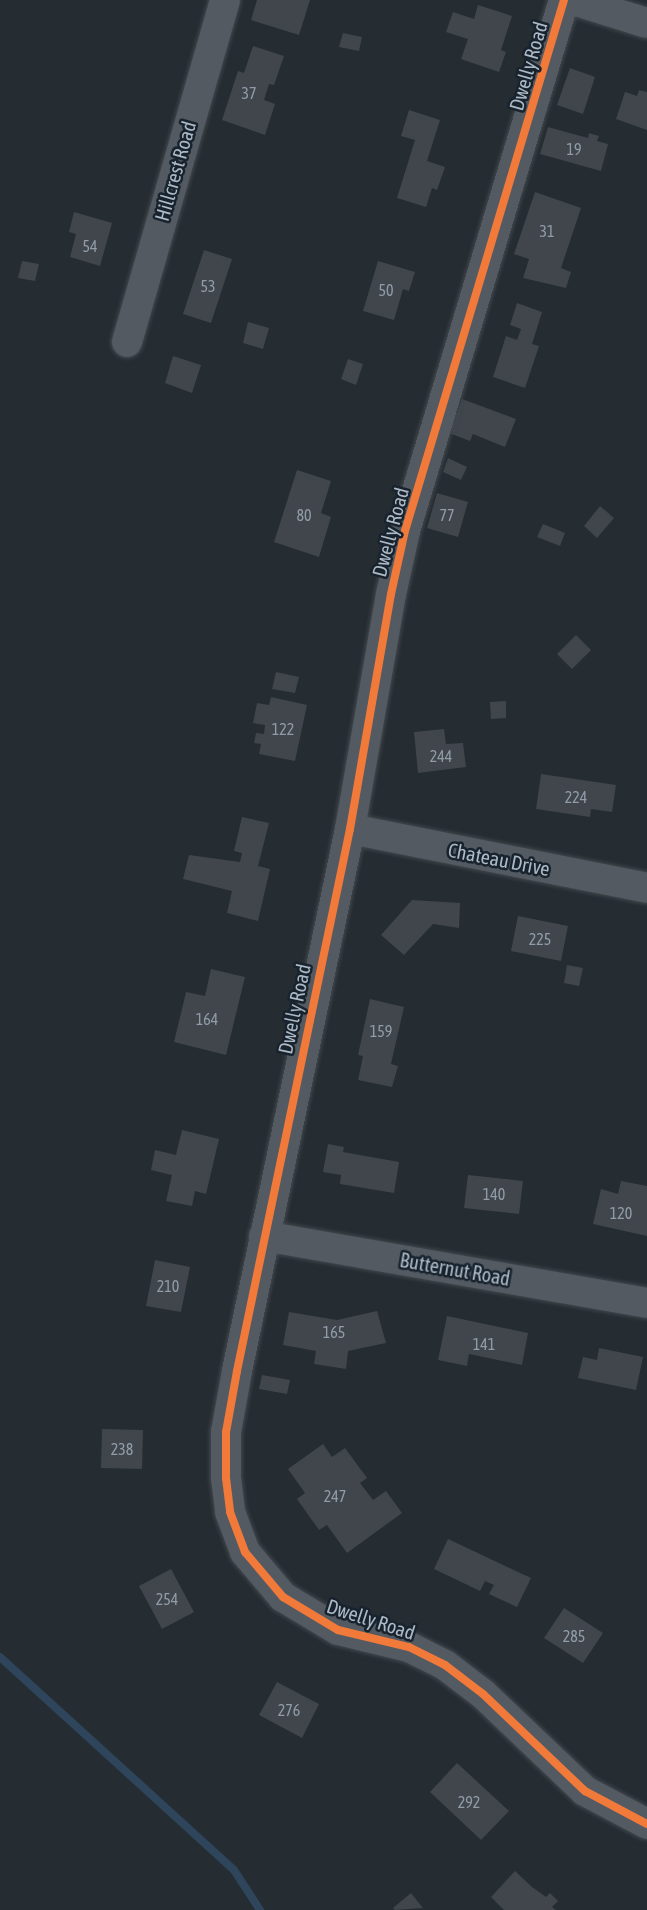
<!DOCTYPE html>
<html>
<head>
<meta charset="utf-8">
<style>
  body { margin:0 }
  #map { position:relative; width:647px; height:1910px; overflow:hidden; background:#252c32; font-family:"Asap Condensed",sans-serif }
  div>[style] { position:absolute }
  .stream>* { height:8px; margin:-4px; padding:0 4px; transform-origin:4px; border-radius:4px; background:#2e455b }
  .building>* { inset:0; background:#40464c }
  .roads { filter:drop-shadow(0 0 2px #42484d) drop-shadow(0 0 2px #42484d) }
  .minor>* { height:30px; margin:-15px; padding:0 15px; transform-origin:15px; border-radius:15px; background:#545a62 }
  .cycleway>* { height:8px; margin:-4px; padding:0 4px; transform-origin:4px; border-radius:4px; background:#f17a3a }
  span { translate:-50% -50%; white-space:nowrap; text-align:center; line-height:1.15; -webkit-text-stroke:5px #18232d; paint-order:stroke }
  .number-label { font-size:16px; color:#919ca8 }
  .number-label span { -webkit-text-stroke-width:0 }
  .street-label { font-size:20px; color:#acb9c6 }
</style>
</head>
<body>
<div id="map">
  <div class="stream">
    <div style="left:0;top:1657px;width:316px;rotate:42.3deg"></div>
    <div style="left:234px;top:1870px;width:48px;rotate:57deg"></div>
  </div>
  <div class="building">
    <div style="clip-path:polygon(257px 0,310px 0,299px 35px,251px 20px)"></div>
    <div style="clip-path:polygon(478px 5px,512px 16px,501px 50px,506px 52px,499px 72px,461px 59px,468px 39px,446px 32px,453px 12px,474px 19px)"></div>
    <div style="clip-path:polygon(343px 33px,362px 37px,359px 51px,339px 47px)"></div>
    <div style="clip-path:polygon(253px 46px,284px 56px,274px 85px,269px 84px,264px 100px,275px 104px,265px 135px,222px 120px,238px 71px,244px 73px)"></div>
    <div style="clip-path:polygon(570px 68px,595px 77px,583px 114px,557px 105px)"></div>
    <div style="clip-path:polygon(639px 90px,647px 92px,647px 130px,616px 119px,625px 92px,637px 96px)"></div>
    <div style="clip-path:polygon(409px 110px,440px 120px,427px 161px,445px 167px,437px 190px,432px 188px,426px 207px,397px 198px,415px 140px,401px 136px)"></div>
    <div style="clip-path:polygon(548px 127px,588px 138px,589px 133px,599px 136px,597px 141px,608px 144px,601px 171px,540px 154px)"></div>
    <div style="clip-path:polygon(535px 192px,581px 208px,561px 268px,571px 272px,566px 288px,523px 278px,529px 259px,514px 254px)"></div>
    <div style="clip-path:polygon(74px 212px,112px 223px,100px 266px,70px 257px,76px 234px,69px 232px)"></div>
    <div style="clip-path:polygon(204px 250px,232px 259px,211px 323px,183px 314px)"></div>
    <div style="clip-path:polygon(22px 261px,39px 264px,35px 281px,18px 278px)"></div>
    <div style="clip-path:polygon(378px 261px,415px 272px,409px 291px,403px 289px,394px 320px,363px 311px)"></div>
    <div style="clip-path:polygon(517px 303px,542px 312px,532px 344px,539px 346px,525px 388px,493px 377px,506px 336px,517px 340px,521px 329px,510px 325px)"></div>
    <div style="clip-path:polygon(248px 322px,269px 328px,263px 349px,243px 343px)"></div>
    <div style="clip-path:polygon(173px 356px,201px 365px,192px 393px,165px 383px)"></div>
    <div style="clip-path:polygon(348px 359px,363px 364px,356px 385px,341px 379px)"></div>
    <div style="clip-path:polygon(462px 399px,516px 419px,505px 447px,473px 434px,470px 441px,449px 433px)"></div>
    <div style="clip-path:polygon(448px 458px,467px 467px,461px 480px,443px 472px)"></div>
    <div style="clip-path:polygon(297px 470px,331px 481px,321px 513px,331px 517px,319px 557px,274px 542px)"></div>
    <div style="clip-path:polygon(437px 493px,468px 502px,458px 537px,427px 528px)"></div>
    <div style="clip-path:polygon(600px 506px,614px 518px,597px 538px,584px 526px)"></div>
    <div style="clip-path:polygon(543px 524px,565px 533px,560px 546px,537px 537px)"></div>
    <div style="clip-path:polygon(576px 635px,591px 650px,572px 669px,557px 654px)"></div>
    <div style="clip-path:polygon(276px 672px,299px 677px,295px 693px,272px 689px)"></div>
    <div style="clip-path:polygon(271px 697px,307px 705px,295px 761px,259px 754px,261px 744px,254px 743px,256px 733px,264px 734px,265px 725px,253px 723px,257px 703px,269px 705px)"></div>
    <div style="clip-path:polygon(506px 701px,506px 718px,491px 719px,490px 702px)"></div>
    <div style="clip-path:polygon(444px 729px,446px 744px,463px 743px,466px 767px,418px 773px,414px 732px)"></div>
    <div style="clip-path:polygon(541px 774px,616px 785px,612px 812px,591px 809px,590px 817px,536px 809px)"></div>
    <div style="clip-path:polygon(242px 817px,269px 823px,258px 866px,270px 869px,258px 921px,227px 913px,232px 891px,183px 879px,189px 855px,240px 862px,242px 853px,234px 851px)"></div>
    <div style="clip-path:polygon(412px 900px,460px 903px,459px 928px,433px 924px,404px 955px,381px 935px)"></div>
    <div style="clip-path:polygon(518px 916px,568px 926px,561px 961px,511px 951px)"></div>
    <div style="clip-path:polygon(567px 965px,583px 968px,579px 986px,564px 983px)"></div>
    <div style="clip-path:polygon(211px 969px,245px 977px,226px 1055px,174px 1042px,186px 992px,205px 996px)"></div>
    <div style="clip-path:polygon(370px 999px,404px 1007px,391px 1064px,398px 1066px,392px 1087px,358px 1080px,363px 1056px,358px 1055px)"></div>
    <div style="clip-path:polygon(182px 1130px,219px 1139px,206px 1194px,195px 1191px,192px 1206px,166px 1201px,172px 1175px,151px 1170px,155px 1150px,176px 1155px)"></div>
    <div style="clip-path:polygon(328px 1144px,344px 1147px,343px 1152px,399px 1162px,394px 1193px,340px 1184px,341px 1175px,323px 1172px)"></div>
    <div style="clip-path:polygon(468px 1175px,523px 1181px,519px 1214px,464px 1208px)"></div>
    <div style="clip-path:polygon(621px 1181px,647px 1186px,647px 1236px,593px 1224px,601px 1189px,618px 1194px)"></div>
    <div style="clip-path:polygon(155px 1260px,190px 1267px,181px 1312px,146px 1306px)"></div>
    <div style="clip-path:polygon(377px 1311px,386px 1343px,348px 1351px,346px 1369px,314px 1364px,316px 1351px,283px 1345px,289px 1312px,337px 1320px)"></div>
    <div style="clip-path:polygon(447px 1316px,528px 1333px,522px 1365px,469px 1354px,467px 1366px,438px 1360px)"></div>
    <div style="clip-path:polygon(599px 1348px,643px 1357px,636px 1390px,578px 1378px,583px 1357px,597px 1360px)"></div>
    <div style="clip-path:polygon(262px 1375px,290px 1380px,287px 1394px,259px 1389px)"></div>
    <div style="clip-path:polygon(102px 1429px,143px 1430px,142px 1469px,101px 1468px)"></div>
    <div style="clip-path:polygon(323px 1444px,332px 1457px,345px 1448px,367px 1478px,360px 1483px,373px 1500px,386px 1491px,402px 1513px,347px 1553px,327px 1525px,319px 1530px,297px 1499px,305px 1493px,288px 1469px)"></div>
    <div style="clip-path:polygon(448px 1539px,531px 1578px,517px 1607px,489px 1594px,494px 1585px,485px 1581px,480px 1591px,434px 1569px)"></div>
    <div style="clip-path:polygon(171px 1569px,194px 1612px,162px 1629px,139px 1586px)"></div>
    <div style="clip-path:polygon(564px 1608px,603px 1633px,583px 1663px,544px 1638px)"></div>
    <div style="clip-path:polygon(277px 1682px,319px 1704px,302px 1738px,259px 1715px)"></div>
    <div style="clip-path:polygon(457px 1763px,509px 1811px,481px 1840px,430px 1792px)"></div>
    <div style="clip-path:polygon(515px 1871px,532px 1887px,546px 1897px,550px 1893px,558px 1901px,552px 1907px,556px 1910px,504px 1910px,491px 1897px)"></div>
    <div style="clip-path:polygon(411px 1893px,423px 1908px,395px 1910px,393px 1908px)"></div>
  </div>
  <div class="roads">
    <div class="minor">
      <div style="left:564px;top:0;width:554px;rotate:106.67deg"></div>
      <div style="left:405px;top:531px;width:65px;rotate:102.5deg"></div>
      <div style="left:391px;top:594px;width:239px;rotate:99.9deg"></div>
      <div style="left:350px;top:829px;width:554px;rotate:101.78deg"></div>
      <div style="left:237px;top:1371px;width:62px;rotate:100.2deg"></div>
      <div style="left:226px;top:1432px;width:46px;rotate:90deg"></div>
      <div style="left:226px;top:1478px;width:34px;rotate:83deg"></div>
      <div style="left:230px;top:1512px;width:43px;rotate:69.4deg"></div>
      <div style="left:245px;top:1552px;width:59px;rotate:49.8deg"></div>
      <div style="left:283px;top:1597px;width:64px;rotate:31deg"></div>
      <div style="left:338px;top:1630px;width:73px;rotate:13.5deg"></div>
      <div style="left:409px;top:1647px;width:40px;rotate:26.6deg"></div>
      <div style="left:445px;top:1665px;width:48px;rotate:37.3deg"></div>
      <div style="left:483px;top:1694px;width:141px;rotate:43.6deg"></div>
      <div style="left:585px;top:1791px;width:70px;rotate:28deg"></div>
      <div style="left:573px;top:0;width:77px;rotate:17.3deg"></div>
      <div style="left:127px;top:342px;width:356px;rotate:-74deg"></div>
      <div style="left:350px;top:829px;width:303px;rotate:11.2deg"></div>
      <div style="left:264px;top:1236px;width:389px;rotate:9.9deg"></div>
    </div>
  </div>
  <div class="cycleway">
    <div style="left:564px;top:0;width:554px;rotate:106.67deg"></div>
    <div style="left:405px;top:531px;width:65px;rotate:102.5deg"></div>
    <div style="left:391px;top:594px;width:239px;rotate:99.9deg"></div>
    <div style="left:350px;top:829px;width:554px;rotate:101.78deg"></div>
    <div style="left:237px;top:1371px;width:62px;rotate:100.2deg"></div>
    <div style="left:226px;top:1432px;width:46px;rotate:90deg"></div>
    <div style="left:226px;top:1478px;width:34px;rotate:83deg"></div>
    <div style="left:230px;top:1512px;width:43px;rotate:69.4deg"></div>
    <div style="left:245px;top:1552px;width:59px;rotate:49.8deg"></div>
    <div style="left:283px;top:1597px;width:64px;rotate:31deg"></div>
    <div style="left:338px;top:1630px;width:73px;rotate:13.5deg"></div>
    <div style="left:409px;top:1647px;width:40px;rotate:26.6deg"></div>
    <div style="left:445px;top:1665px;width:48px;rotate:37.3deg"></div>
    <div style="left:483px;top:1694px;width:141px;rotate:43.6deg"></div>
    <div style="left:585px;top:1791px;width:70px;rotate:28deg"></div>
  </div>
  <div class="number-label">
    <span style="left:249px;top:93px">37</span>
    <span style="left:574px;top:149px">19</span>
    <span style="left:547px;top:231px">31</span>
    <span style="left:90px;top:246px">54</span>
    <span style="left:208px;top:286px">53</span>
    <span style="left:386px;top:290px">50</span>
    <span style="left:304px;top:515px">80</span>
    <span style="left:447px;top:515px">77</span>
    <span style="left:283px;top:729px">122</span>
    <span style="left:441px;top:756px">244</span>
    <span style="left:576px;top:797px">224</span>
    <span style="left:540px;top:939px">225</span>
    <span style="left:207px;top:1019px">164</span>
    <span style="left:381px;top:1031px">159</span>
    <span style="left:494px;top:1194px">140</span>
    <span style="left:621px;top:1213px">120</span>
    <span style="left:168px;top:1286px">210</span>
    <span style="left:334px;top:1332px">165</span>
    <span style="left:484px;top:1344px">141</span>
    <span style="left:122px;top:1449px">238</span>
    <span style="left:335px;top:1496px">247</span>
    <span style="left:167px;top:1599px">254</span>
    <span style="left:574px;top:1636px">285</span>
    <span style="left:289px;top:1710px">276</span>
    <span style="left:469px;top:1802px">292</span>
  </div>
  <div class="street-label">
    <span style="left:528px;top:66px;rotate:-74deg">Dwelly Road</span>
    <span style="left:175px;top:171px;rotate:-74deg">Hillcrest Road</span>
    <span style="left:390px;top:532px;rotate:-75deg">Dwelly Road</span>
    <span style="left:499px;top:859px;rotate:11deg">Chateau Drive</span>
    <span style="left:294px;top:1009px;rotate:-78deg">Dwelly Road</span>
    <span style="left:455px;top:1269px;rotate:10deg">Butternut Road</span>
    <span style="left:371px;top:1619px;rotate:18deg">Dwelly Road</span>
  </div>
</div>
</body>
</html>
